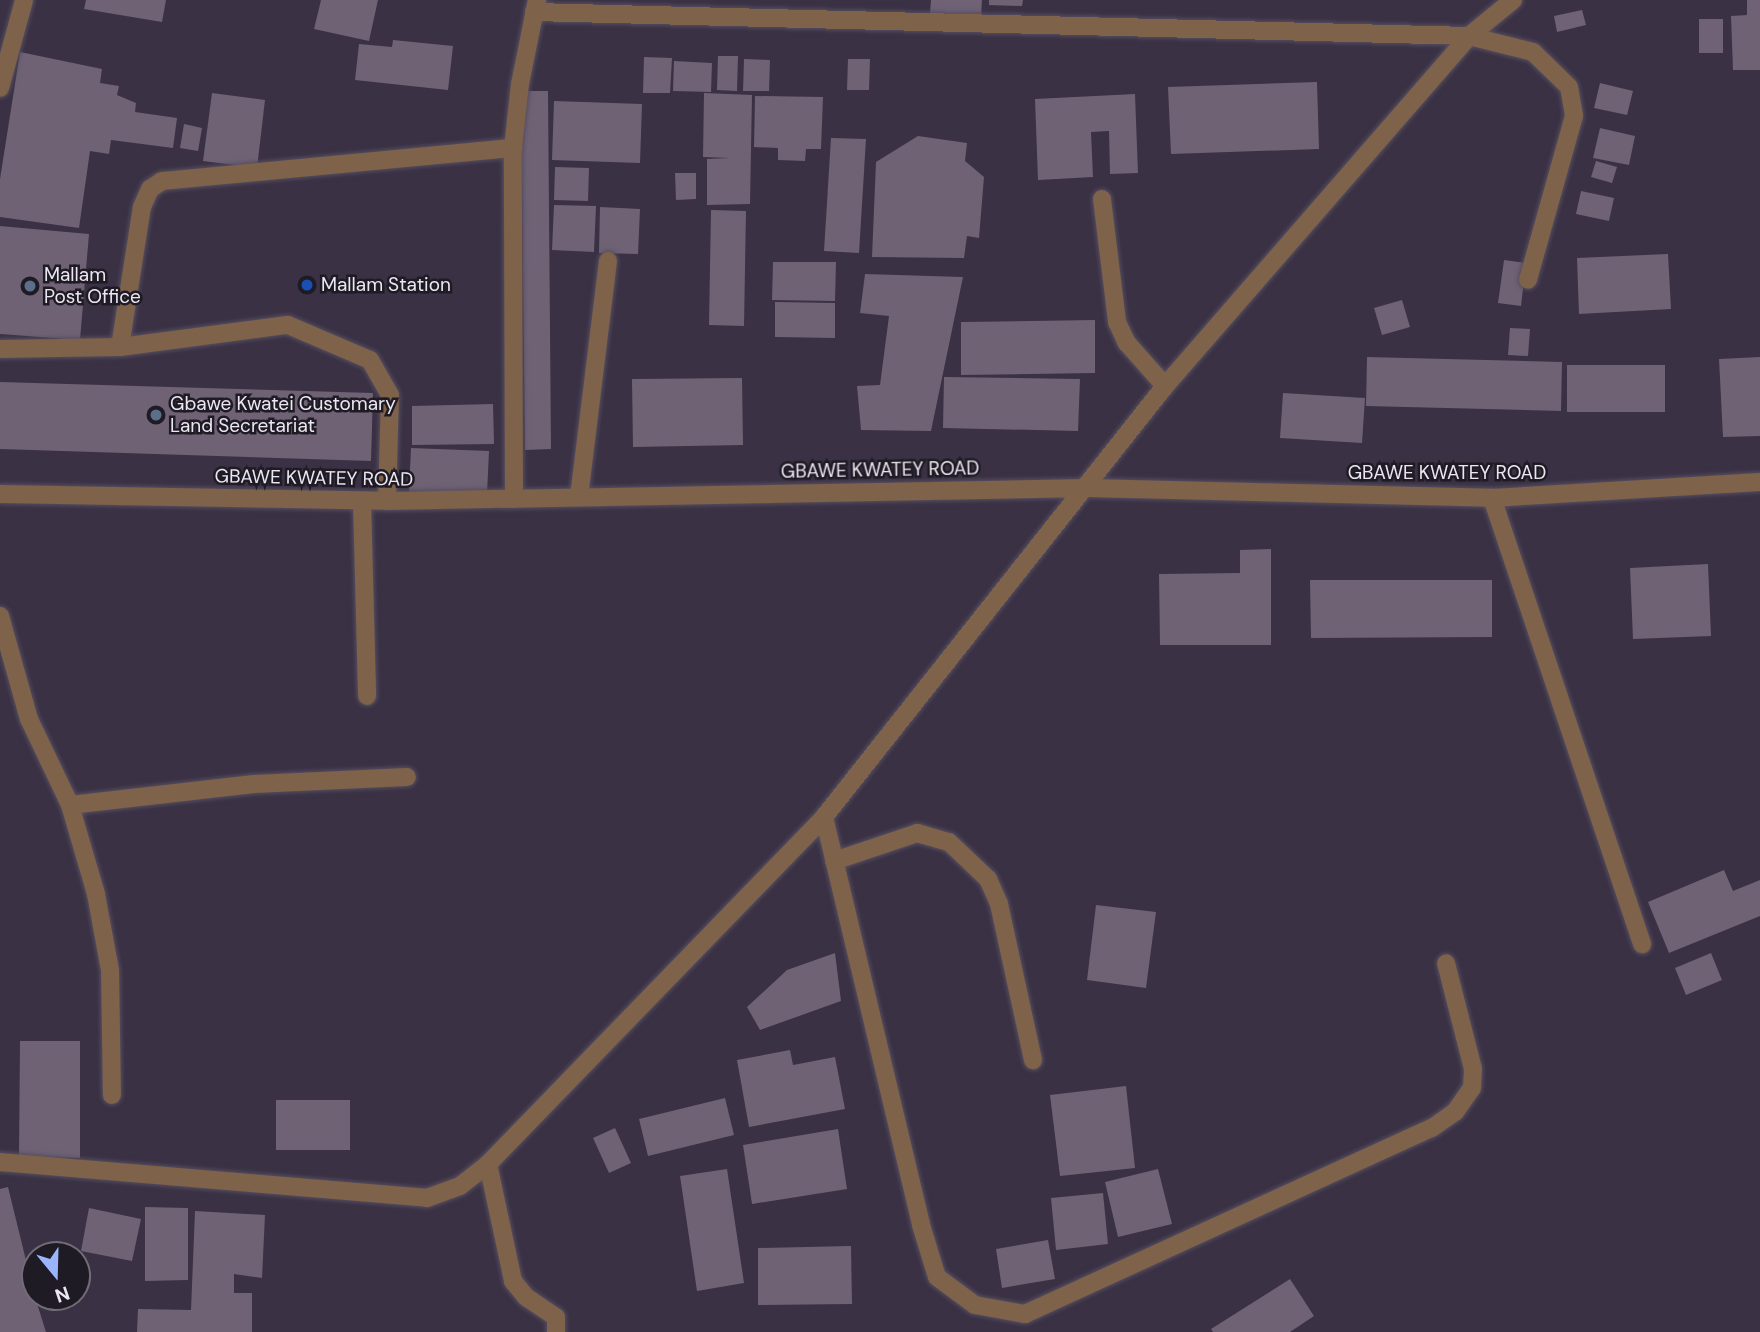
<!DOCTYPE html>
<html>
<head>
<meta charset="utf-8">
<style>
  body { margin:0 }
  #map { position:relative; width:1760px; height:1332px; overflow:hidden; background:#3a3144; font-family:"DM Sans",sans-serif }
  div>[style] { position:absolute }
  .building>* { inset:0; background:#6f6275 }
  .roads { filter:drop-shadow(0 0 2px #564e60) drop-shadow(0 0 2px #564e60) }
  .minor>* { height:18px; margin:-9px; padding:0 9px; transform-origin:9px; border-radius:9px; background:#7e624a }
  .dots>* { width:19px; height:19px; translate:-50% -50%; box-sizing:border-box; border:4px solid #1f1b24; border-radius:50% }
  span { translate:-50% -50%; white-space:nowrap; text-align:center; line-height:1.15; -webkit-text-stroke:5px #1f1b24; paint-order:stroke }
  .poi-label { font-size:19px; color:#ebe6f2 }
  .left { translate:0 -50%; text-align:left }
  .street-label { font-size:19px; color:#ebe6f2 }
  .north { position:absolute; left:21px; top:1241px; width:70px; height:70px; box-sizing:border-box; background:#1f1b24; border:2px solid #716c76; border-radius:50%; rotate:161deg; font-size:19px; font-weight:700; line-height:28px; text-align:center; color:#ebe6f2 }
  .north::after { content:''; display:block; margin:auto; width:24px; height:32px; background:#9bb5fd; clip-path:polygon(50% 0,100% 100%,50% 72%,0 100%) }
</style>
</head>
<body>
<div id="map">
  <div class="building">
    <div style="clip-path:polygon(86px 0,166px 0,162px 22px,84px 9px)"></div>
    <div style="clip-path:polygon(321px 0,378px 0,369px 41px,314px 29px)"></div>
    <div style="clip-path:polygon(931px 0,982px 0,981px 16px,930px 13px)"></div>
    <div style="clip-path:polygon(989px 0,1023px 0,1022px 6px,989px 5px)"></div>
    <div style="clip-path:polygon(1747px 0,1760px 0,1760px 70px,1733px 70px,1731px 16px,1747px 15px)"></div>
    <div style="clip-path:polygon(1582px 10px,1586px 25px,1557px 32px,1554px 16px)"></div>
    <div style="clip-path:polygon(1699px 19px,1723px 19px,1723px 53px,1699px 53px)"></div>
    <div style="clip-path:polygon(393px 40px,453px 46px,448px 90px,355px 80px,359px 44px,392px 47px)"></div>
    <div style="clip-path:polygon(20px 52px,102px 69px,100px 83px,119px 86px,117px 95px,136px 103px,135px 112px,177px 118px,173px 148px,111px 140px,109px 154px,90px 151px,79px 228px,0 217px,0 179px)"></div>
    <div style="clip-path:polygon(718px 56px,738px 56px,737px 91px,717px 90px)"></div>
    <div style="clip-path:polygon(644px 57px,672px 58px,670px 93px,643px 93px)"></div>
    <div style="clip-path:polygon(744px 59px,770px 60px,769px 91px,743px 91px)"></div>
    <div style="clip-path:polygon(848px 59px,870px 59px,869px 90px,847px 90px)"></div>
    <div style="clip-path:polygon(674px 61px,712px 63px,711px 92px,673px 91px)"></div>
    <div style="clip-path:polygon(1317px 82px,1319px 149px,1171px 154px,1168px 87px)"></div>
    <div style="clip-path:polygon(1600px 83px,1633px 91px,1627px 115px,1594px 108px)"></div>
    <div style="clip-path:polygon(521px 91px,548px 91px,551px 449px,525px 450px)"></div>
    <div style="clip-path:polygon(212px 93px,265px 100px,257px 168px,203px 161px)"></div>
    <div style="clip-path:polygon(704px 93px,752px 95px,750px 204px,707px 205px,707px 159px,729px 158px,703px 157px)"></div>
    <div style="clip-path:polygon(1135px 94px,1138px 173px,1110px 174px,1109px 131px,1091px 132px,1093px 177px,1038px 180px,1035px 99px)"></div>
    <div style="clip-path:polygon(755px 96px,823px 97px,821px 149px,806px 149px,805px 161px,778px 160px,778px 148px,754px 147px)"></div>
    <div style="clip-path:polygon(554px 101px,642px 104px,640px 163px,552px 160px)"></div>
    <div style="clip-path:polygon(184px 124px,202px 128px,198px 151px,180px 148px)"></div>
    <div style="clip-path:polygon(1600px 128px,1635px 136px,1629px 165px,1593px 158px)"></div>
    <div style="clip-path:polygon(918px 136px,967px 143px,965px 161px,984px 177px,979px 238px,967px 236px,964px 258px,872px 257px,876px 162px)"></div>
    <div style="clip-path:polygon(831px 138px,866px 139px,859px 253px,824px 251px)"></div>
    <div style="clip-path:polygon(1596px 161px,1617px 167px,1612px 183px,1591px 177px)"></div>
    <div style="clip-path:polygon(555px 167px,589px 168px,588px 201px,554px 200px)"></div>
    <div style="clip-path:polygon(675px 173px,696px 173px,696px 199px,676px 200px)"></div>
    <div style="clip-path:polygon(1581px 191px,1614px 198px,1609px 221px,1576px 214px)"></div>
    <div style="clip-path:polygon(554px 205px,596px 206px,594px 252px,552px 250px)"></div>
    <div style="clip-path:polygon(600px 207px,640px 209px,638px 254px,599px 253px)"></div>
    <div style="clip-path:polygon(711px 210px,746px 211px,744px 326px,709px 325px)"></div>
    <div style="clip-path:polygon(0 226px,89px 234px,80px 340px,0 334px)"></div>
    <div style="clip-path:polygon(1668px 254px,1671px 309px,1579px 314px,1577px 258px)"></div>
    <div style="clip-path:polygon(1504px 260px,1526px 263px,1521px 306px,1498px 303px)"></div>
    <div style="clip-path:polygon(773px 262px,836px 262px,835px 301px,772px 300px)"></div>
    <div style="clip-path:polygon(865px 274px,963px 277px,931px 431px,861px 430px,857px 386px,880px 385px,889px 316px,860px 313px)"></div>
    <div style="clip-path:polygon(1402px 300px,1410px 327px,1382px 335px,1374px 308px)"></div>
    <div style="clip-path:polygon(775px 302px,835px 303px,835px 338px,775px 337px)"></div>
    <div style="clip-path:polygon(1095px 320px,1095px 373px,961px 375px,961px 322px)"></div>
    <div style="clip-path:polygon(1510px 328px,1530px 329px,1528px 356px,1508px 355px)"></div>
    <div style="clip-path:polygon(1367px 357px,1562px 362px,1561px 411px,1366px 406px)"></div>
    <div style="clip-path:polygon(1760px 357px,1760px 436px,1723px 437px,1719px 359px)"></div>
    <div style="clip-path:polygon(1567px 365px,1665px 365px,1665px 412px,1567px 412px)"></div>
    <div style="clip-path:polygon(944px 377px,1080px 379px,1078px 431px,943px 428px)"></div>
    <div style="clip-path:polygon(742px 378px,743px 445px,633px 447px,632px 379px)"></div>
    <div style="clip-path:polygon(0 382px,373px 393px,371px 461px,0 449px)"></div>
    <div style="clip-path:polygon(1283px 393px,1365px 398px,1362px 443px,1280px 438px)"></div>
    <div style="clip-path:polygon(493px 404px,494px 444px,412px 445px,412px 406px)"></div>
    <div style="clip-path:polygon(411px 448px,489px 451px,487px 494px,409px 491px)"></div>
    <div style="clip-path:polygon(1271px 549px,1271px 645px,1160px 645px,1159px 574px,1240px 573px,1240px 550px)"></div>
    <div style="clip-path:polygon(1708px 564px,1711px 636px,1633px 639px,1630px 568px)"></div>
    <div style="clip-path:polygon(1310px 580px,1492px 580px,1492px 637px,1311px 638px)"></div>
    <div style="clip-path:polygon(1724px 870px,1733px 891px,1760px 880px,1760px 916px,1669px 953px,1648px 902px)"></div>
    <div style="clip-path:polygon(1096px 905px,1156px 912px,1146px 988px,1087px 980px)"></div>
    <div style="clip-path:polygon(835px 953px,841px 1001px,760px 1030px,747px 1007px,787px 970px)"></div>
    <div style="clip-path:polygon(1711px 953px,1722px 980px,1686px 995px,1675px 968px)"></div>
    <div style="clip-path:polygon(20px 1041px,80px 1041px,80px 1158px,19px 1157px)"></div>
    <div style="clip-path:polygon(790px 1050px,793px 1065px,835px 1057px,845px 1109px,749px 1127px,737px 1060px)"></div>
    <div style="clip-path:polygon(1126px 1086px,1135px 1168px,1060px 1176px,1050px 1095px)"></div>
    <div style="clip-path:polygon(725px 1098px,734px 1135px,648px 1156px,639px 1119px)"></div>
    <div style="clip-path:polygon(276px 1100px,350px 1100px,350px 1150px,276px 1150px)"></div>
    <div style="clip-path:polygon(615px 1128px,631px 1163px,609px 1173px,593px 1138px)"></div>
    <div style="clip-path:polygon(838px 1129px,847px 1189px,752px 1204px,743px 1145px)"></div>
    <div style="clip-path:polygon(727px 1169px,744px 1283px,697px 1291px,680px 1176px)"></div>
    <div style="clip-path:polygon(1158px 1169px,1172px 1224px,1118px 1237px,1105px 1182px)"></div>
    <div style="clip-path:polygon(8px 1187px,35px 1297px,46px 1332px,0 1332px,0 1189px)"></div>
    <div style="clip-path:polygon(1103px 1193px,1108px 1244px,1056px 1250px,1051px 1198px)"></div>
    <div style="clip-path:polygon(145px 1207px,188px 1208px,188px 1280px,145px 1281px)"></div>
    <div style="clip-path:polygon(89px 1208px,141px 1219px,132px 1261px,81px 1251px)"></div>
    <div style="clip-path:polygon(195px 1211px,265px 1215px,262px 1278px,234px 1274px,234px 1293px,252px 1293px,252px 1332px,137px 1332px,138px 1309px,191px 1310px)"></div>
    <div style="clip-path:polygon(1048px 1240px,1055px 1279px,1002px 1288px,996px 1249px)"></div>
    <div style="clip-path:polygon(851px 1246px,852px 1304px,758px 1305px,758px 1248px)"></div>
    <div style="clip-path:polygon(1290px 1279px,1314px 1316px,1290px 1332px,1213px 1332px,1211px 1329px)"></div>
  </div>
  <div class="roads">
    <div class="minor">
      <div style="left:534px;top:12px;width:935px;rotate:1.47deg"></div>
      <div style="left:1469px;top:36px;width:66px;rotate:14deg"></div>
      <div style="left:1533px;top:52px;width:50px;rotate:44.2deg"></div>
      <div style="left:1569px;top:87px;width:29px;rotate:80deg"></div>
      <div style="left:1574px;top:116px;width:170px;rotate:105.7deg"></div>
      <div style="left:0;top:88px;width:91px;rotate:-74.7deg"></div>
      <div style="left:1102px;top:199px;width:124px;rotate:83deg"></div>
      <div style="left:1117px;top:322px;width:23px;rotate:65deg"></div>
      <div style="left:1127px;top:343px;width:57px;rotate:48.5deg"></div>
      <div style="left:120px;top:347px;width:142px;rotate:-81.1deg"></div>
      <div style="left:142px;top:207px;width:20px;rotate:-66deg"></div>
      <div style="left:150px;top:189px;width:14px;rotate:-34deg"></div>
      <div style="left:162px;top:181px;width:353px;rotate:-5.4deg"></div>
      <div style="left:0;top:349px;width:120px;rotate:-1deg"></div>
      <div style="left:120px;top:347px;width:169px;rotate:-7.5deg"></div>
      <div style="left:288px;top:325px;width:89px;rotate:23.1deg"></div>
      <div style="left:370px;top:360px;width:40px;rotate:60.3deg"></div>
      <div style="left:390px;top:395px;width:106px;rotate:91.6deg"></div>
      <div style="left:0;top:494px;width:387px;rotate:1deg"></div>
      <div style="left:387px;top:501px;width:701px;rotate:-1.06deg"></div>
      <div style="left:1088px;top:488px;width:404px;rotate:1.4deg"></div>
      <div style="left:1492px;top:498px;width:268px;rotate:-3.4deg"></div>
      <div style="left:579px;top:497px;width:238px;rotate:-83deg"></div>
      <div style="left:1492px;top:498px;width:471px;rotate:71.4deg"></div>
      <div style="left:514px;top:499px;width:351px;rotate:-90.2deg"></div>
      <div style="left:513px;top:148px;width:64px;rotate:-83.8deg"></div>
      <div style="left:520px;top:84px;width:86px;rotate:-78.6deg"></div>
      <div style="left:362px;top:501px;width:195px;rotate:88.5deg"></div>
      <div style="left:0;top:616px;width:107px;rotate:74.3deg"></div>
      <div style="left:29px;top:719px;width:95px;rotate:64.5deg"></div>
      <div style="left:70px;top:805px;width:93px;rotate:73.7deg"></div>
      <div style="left:96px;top:894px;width:77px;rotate:79.6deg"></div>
      <div style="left:110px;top:970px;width:125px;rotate:89.1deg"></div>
      <div style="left:70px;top:805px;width:185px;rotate:-6.5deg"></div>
      <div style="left:254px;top:784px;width:153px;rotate:-2.6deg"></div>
      <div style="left:824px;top:817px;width:419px;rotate:76.6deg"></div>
      <div style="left:921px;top:1225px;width:54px;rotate:72.9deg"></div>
      <div style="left:937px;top:1277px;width:47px;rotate:36.4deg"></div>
      <div style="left:975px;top:1305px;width:51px;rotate:10.2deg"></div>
      <div style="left:1025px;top:1314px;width:447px;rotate:-24.6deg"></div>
      <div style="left:1432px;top:1128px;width:28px;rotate:-35deg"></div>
      <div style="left:1455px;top:1112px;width:29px;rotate:-55deg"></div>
      <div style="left:1472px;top:1088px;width:19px;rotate:-87deg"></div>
      <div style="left:1473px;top:1069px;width:109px;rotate:-104.3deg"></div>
      <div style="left:834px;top:861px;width:88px;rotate:-18.6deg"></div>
      <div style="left:917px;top:833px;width:33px;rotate:16deg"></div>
      <div style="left:949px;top:842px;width:54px;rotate:43.5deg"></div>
      <div style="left:988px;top:879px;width:27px;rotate:66deg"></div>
      <div style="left:999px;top:904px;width:160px;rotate:77.7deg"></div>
      <div style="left:0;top:1162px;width:429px;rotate:4.8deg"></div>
      <div style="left:427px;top:1198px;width:35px;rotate:-20deg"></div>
      <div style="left:460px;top:1186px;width:36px;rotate:-38deg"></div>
      <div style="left:488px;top:1164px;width:483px;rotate:-45.9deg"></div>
      <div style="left:824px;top:817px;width:550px;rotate:-51.65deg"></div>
      <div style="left:1165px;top:386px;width:464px;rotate:-49deg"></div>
      <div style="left:1469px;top:36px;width:57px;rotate:-39.3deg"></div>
      <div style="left:488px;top:1164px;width:120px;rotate:77.9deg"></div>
      <div style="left:513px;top:1281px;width:21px;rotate:51deg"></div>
      <div style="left:526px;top:1297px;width:36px;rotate:34deg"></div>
      <div style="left:556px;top:1317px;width:15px;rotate:90deg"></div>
    </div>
  </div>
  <div class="dots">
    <div style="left:307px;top:285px;background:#1a4fb4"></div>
    <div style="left:30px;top:286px;background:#5c6f8a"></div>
    <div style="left:156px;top:415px;background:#5c6f8a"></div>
  </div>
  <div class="poi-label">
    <span class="left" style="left:44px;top:286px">Mallam<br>Post Office</span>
    <span class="left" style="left:321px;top:285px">Mallam Station</span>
    <span class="left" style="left:170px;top:415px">Gbawe Kwatei Customary<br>Land Secretariat</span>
  </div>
  <div class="street-label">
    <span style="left:880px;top:470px;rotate:-1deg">GBAWE KWATEY ROAD</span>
    <span style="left:1447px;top:473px">GBAWE KWATEY ROAD</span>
    <span style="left:314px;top:478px;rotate:1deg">GBAWE KWATEY ROAD</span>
  </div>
  <div class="north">N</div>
</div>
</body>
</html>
